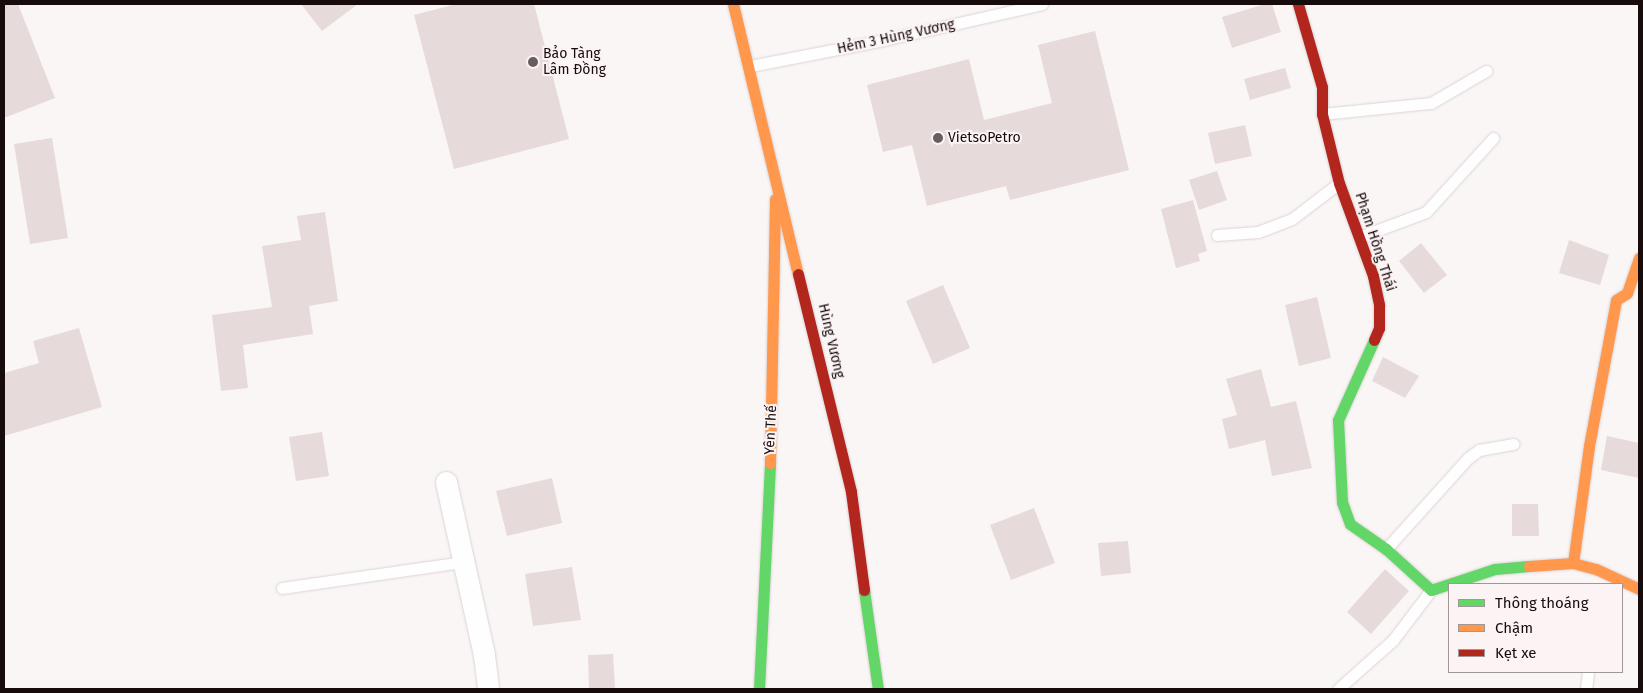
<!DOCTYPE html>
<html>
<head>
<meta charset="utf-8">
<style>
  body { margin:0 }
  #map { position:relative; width:1643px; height:693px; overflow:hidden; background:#faf6f6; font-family:"Fira Sans",sans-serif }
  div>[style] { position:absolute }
  .building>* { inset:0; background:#e7dadb }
  .roads { filter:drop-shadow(0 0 1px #dcd3d4) drop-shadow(0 0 1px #dcd3d4) }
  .lane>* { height:11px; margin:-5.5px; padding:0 5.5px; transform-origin:5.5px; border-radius:5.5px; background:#fefefe }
  .street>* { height:21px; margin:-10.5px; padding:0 10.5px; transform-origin:10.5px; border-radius:10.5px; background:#fefefe }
  .fast>* { height:11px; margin:-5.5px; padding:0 5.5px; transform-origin:5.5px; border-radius:5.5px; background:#63d668 }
  .slow>* { height:11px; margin:-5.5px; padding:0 5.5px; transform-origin:5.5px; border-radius:5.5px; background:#ff974d }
  .jam>* { height:11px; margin:-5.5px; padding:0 5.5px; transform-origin:5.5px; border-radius:5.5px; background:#b3261e }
  .dots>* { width:14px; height:14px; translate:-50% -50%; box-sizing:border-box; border:2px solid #fcf4f4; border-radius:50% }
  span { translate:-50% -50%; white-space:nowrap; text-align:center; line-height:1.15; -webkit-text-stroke:4px #fcf4f4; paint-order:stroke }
  .street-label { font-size:14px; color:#170b0c }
  .poi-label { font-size:14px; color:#170b0c }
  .left { translate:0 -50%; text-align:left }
  .frame { position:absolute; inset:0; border:5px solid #170b0c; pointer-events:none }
  .legend { position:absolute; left:1448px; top:583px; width:175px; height:90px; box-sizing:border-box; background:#fcf4f4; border:1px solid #a09797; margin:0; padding:6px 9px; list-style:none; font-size:15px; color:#170b0c }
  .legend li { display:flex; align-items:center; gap:10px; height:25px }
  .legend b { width:25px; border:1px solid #a09797 }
</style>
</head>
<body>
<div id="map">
  <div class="building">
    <div style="clip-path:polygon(4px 4px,18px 4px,55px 98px,4px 118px)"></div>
    <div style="clip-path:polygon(301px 4px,358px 4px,322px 31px)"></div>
    <div style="clip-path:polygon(456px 4px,534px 4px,569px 139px,454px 169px,414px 15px)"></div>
    <div style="clip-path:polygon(1265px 4px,1272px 4px,1281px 32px,1232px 48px,1222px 17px)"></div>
    <div style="clip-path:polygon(1095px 31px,1129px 170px,1010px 200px,1006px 186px,927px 206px,912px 145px,883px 152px,867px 85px,969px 59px,984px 120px,1052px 103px,1038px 45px)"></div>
    <div style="clip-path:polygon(1285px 68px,1291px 88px,1250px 100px,1244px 79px)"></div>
    <div style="clip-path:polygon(1245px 125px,1252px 156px,1215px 164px,1208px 133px)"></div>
    <div style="clip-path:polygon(52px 138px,68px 238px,30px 244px,14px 144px)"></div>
    <div style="clip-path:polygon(1217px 171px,1227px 200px,1199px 210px,1189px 180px)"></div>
    <div style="clip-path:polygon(1193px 200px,1207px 251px,1198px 254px,1200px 261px,1176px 268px,1161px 209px)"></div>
    <div style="clip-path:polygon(325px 212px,338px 301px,309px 306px,313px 334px,243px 345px,248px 388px,221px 391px,212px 315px,272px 307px,262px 246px,301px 240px,297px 216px)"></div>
    <div style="clip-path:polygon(1569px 240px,1609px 255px,1600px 285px,1559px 273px)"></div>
    <div style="clip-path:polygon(1421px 243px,1447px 275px,1424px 293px,1399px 261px)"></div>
    <div style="clip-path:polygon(943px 285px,970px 348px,933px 364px,906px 301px)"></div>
    <div style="clip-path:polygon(1317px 297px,1331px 358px,1299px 366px,1285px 305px)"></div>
    <div style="clip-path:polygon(79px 328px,102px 407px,4px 436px,4px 373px,39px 363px,33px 341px)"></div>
    <div style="clip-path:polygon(1383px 357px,1419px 376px,1405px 398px,1372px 381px)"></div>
    <div style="clip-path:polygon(1261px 369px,1271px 407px,1296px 401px,1312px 468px,1272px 476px,1265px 440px,1229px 449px,1222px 419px,1237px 415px,1226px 379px)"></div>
    <div style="clip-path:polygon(322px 432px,329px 476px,296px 481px,289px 437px)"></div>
    <div style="clip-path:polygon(1607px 436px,1639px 443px,1639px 478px,1601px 470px)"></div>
    <div style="clip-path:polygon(552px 478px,562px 523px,507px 536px,496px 491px)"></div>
    <div style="clip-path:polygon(1512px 504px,1538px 504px,1539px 536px,1512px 536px)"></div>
    <div style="clip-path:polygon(1034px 508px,1055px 563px,1011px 580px,990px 525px)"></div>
    <div style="clip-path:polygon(1128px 541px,1131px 573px,1101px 576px,1098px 543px)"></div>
    <div style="clip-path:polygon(572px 567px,581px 620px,533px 626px,525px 574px)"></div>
    <div style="clip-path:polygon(1385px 569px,1409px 591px,1371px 634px,1347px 612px)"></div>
    <div style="clip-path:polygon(613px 654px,615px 689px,589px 689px,588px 655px)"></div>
  </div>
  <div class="roads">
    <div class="lane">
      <div style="left:750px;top:66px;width:136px;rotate:-11deg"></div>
      <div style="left:884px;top:40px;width:162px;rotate:-12.8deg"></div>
      <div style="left:1322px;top:114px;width:110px;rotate:-5.8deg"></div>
      <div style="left:1431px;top:103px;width:64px;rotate:-30.2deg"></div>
      <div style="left:1217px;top:235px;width:41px;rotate:-4.2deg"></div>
      <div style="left:1258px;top:232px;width:36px;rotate:-21deg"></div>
      <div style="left:1292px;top:219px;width:59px;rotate:-37.5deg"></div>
      <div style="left:1359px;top:237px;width:72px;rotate:-20.5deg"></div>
      <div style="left:1426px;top:212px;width:100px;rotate:-47.8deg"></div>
      <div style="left:1386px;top:549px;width:122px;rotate:-48deg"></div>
      <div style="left:1468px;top:458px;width:14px;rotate:-36deg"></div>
      <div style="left:1479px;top:450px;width:35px;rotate:-10deg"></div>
      <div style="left:282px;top:588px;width:183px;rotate:-8.2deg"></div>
      <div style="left:1338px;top:689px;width:74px;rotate:-41.7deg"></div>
      <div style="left:1393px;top:640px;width:63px;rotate:-52.8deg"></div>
      <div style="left:1586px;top:689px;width:17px;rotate:-83deg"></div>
    </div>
    <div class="street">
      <div style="left:446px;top:482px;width:177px;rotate:77.6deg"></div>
      <div style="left:484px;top:655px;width:34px;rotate:83deg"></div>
    </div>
    <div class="fast">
      <div style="left:1374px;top:340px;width:88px;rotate:114.2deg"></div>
      <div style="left:1338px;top:420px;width:82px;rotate:87.2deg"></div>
      <div style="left:1342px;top:502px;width:23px;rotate:70deg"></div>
      <div style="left:1350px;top:524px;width:44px;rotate:34.8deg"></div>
      <div style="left:1386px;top:549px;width:61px;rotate:42.3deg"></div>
      <div style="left:1431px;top:590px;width:67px;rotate:-18.2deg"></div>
      <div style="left:1495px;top:569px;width:34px;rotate:-5deg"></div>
      <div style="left:864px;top:590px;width:100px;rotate:82deg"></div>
      <div style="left:759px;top:689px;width:226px;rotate:-87.2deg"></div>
    </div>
    <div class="slow">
      <div style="left:733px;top:4px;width:278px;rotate:76.5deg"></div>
      <div style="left:770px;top:463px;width:264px;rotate:-88.9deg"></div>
      <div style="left:1573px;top:563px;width:118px;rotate:-82.2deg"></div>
      <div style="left:1589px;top:446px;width:148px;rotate:-79.5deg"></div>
      <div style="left:1616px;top:300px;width:13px;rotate:-32deg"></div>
      <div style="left:1627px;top:293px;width:37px;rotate:-71deg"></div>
      <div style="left:1529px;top:566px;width:44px;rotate:-3.9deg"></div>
      <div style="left:1573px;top:563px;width:24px;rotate:15deg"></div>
      <div style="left:1596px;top:569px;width:47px;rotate:24.9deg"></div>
    </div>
    <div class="jam">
      <div style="left:1298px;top:4px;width:86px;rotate:73.9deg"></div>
      <div style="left:1322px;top:87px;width:27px;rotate:90deg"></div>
      <div style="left:1322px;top:114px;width:71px;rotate:76.2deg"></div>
      <div style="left:1339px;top:183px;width:99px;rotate:69.9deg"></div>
      <div style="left:1373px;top:276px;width:30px;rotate:78deg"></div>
      <div style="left:1379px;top:305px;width:23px;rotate:90deg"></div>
      <div style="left:1379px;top:328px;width:13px;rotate:113deg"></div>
      <div style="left:798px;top:274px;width:224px;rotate:76.3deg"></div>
      <div style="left:851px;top:492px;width:99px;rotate:82.4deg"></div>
    </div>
  </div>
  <div class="dots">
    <div style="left:533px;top:62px;background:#665d5e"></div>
    <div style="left:938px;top:138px;background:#665d5e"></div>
  </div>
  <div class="street-label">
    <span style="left:896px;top:37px;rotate:-12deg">Hẻm 3 Hùng Vương</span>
    <span style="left:1375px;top:242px;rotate:72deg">Phạm Hồng Thái</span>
    <span style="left:831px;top:341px;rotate:77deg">Hùng Vương</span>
    <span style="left:771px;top:430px;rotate:-87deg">Yên Thế</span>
  </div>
  <div class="poi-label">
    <span class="left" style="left:543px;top:62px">Bảo Tàng<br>Lâm Đồng</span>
    <span class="left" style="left:948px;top:138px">VietsoPetro</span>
  </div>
  <div class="frame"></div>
  <ul class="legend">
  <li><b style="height:6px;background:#63d668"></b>Thông thoáng</li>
  <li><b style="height:6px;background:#ff974d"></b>Chậm</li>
  <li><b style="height:6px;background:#b3261e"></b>Kẹt xe</li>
  </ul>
</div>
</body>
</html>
